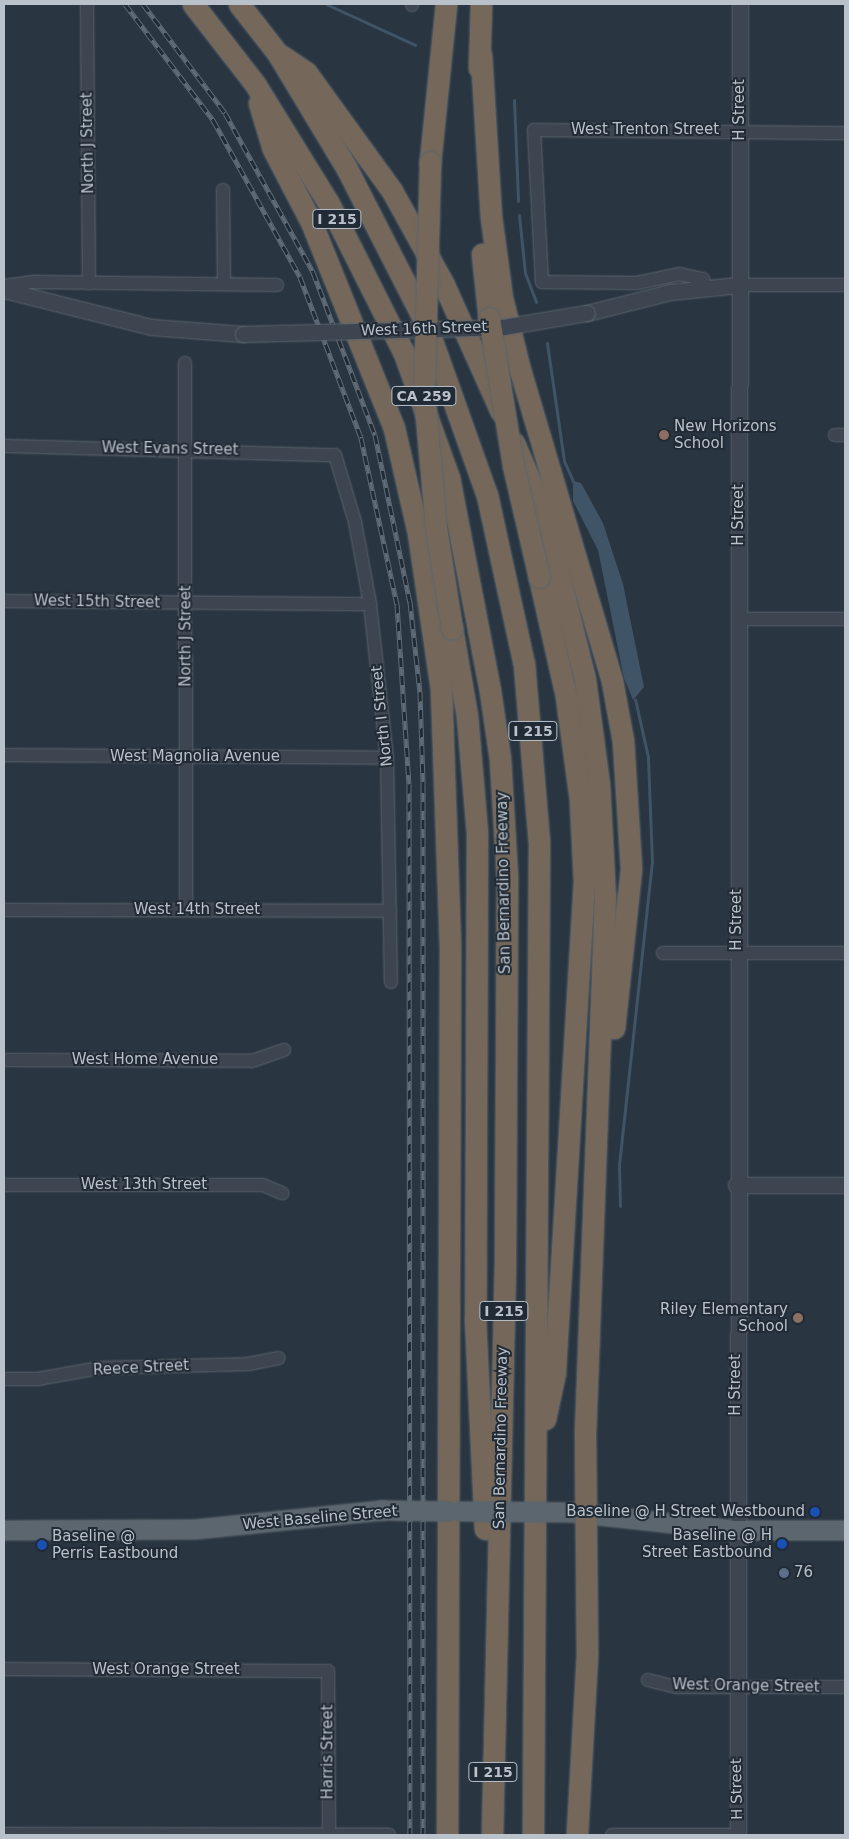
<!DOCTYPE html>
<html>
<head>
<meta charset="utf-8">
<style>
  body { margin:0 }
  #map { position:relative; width:849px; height:1839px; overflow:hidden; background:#293540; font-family:"DejaVu Sans",sans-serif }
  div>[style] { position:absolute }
  .water>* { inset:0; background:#405467 }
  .stream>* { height:3px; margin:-1.5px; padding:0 1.5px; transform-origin:1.5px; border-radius:1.5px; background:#405467 }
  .roads { filter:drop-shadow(0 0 1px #5a646d) drop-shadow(0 0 1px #5a646d) }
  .minor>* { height:12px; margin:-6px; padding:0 6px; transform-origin:6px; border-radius:6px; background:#3d4650 }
  .tertiary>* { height:15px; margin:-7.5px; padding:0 7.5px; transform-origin:7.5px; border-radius:7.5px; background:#3d4650 }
  .primary>* { height:19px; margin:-9.5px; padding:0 9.5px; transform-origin:9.5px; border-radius:9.5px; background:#5b666f }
  .motorway>* { height:21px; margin:-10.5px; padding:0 10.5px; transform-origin:10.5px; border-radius:10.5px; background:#75685a }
  .rail>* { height:5px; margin-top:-2.5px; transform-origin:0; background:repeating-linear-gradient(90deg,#212b35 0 9px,#5f6b76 0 18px); box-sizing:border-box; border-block:1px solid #5f6b76 }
  .bridges { filter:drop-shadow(0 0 1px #5a646d) drop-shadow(0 0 1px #5a646d) }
  .tertiary-bridge>* { height:15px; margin:-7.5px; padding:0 7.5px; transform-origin:7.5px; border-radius:7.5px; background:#3d4650 }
  .primary-bridge>* { height:19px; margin:-9.5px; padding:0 9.5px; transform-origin:9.5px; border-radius:9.5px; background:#5b666f }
  .motorway-bridge>* { height:21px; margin:-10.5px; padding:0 10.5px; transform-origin:10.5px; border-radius:10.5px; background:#75685a }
  .dots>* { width:14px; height:14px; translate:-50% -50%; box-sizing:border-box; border:2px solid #212b35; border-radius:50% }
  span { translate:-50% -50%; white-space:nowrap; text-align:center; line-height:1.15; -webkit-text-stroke:4px #212b35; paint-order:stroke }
  .shield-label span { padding:1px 4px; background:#212b35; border:1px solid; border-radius:4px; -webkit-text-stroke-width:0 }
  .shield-label { font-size:14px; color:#b9c1ca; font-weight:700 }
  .street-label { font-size:15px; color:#b9c1ca }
  .poi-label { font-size:15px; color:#b9c1ca }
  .left { translate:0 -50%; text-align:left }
  .right { translate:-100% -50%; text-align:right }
  .frame { position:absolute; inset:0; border:5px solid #b9c1ca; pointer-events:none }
</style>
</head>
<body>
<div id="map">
  <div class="water">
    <div style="clip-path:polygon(573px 481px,581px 483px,603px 523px,623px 584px,644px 687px,633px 700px,624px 678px,598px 550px,573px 501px)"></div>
  </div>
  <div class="stream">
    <div style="left:326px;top:4px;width:98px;rotate:24.7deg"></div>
    <div style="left:514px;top:100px;width:101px;rotate:87.7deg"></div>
    <div style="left:519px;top:215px;width:58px;rotate:84.1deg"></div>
    <div style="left:525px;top:273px;width:31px;rotate:69deg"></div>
    <div style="left:547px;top:343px;width:119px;rotate:81.8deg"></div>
    <div style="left:564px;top:461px;width:22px;rotate:66deg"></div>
    <div style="left:620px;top:1206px;width:41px;rotate:-91.4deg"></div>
    <div style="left:619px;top:1165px;width:304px;rotate:-83.8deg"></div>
    <div style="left:652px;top:863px;width:106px;rotate:-92.2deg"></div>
    <div style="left:648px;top:757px;width:59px;rotate:-102.6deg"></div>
  </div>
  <div class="roads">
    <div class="minor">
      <div style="left:87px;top:4px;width:279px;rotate:89.6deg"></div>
      <div style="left:412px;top:5px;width:1px;rotate:-90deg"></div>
      <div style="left:223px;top:190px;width:94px;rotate:89.4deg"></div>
      <div style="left:739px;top:285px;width:106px"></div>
      <div style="left:4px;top:286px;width:30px;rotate:-8deg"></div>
      <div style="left:34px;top:282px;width:243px;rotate:0.7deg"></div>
      <div style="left:705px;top:287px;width:8px;rotate:-104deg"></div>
      <div style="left:703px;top:279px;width:24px;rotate:-168deg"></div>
      <div style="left:680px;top:274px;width:45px;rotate:168.4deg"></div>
      <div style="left:636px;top:283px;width:94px;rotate:-179.4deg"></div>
      <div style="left:542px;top:282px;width:152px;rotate:-93deg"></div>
      <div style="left:534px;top:130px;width:311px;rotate:0.6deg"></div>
      <div style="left:185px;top:363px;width:546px;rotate:89.9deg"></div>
      <div style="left:835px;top:435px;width:10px"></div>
      <div style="left:4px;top:446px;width:331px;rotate:1.6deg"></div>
      <div style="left:335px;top:455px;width:70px;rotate:73.4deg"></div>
      <div style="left:355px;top:522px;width:83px;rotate:79.6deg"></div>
      <div style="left:370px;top:604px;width:155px;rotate:83.7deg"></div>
      <div style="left:387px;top:758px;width:224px;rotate:89deg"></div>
      <div style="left:4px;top:601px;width:366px;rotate:0.5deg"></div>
      <div style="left:738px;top:619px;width:107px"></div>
      <div style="left:4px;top:755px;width:383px;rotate:0.4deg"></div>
      <div style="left:4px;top:910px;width:386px;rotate:0.1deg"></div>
      <div style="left:663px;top:953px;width:182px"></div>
      <div style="left:4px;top:1060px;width:248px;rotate:0.2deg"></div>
      <div style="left:252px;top:1061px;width:34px;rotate:-19deg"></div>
      <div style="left:4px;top:1185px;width:259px"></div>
      <div style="left:263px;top:1185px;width:21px;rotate:23deg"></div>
      <div style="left:4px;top:1379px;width:34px"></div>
      <div style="left:38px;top:1379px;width:63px;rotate:-10.1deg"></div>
      <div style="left:100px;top:1368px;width:148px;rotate:-1.5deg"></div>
      <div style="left:248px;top:1364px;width:31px;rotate:-11deg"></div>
      <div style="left:4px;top:1669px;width:324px;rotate:0.4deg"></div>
      <div style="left:328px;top:1671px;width:162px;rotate:89.6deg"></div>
      <div style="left:648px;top:1680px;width:29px;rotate:14deg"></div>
      <div style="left:676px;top:1687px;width:169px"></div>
      <div style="left:4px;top:1834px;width:385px;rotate:0.1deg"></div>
      <div style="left:612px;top:1835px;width:120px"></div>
    </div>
    <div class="tertiary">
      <div style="left:4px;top:290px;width:152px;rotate:14.1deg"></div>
      <div style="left:151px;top:327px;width:92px;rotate:4.4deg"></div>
      <div style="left:587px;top:313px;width:86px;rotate:-14.2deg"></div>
      <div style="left:670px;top:292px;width:69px;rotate:-5.8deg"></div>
      <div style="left:736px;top:1185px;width:109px"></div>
      <div style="left:738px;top:1835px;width:1831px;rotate:-89.94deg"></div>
    </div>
    <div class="primary">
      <div style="left:572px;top:1512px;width:165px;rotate:6.3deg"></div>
      <div style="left:736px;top:1530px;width:109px"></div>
      <div style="left:4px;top:1530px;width:191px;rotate:-0.3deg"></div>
      <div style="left:195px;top:1529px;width:188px;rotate:-5.8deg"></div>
    </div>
    <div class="motorway">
      <div style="left:193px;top:4px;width:101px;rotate:52.2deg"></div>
      <div style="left:255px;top:84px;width:139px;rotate:58.3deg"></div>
      <div style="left:328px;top:202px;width:169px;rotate:63.3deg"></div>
      <div style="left:404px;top:353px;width:133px;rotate:70.2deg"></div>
      <div style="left:449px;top:478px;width:217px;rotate:79.1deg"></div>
      <div style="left:490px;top:691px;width:69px;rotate:81.6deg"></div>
      <div style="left:500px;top:759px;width:117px;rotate:86.6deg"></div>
      <div style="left:507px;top:876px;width:387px;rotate:90.3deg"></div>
      <div style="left:505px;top:1263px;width:572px;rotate:91.3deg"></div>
      <div style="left:239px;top:4px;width:63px;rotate:52deg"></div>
      <div style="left:278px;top:54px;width:132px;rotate:59deg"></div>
      <div style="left:346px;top:167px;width:176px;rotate:63deg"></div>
      <div style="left:426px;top:324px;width:182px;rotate:70.4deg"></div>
      <div style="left:487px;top:495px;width:173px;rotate:77.7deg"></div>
      <div style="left:524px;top:664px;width:179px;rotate:85.2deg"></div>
      <div style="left:539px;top:842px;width:993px;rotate:90.35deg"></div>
      <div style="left:481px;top:55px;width:162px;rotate:86.5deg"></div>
      <div style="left:491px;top:217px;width:82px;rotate:82.3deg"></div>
      <div style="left:502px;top:298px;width:74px;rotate:76deg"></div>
      <div style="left:520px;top:370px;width:324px;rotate:73.5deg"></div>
      <div style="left:612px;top:681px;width:61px;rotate:79.6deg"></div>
      <div style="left:623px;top:741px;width:128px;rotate:86.4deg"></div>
      <div style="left:631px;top:869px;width:160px;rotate:96.1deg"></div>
      <div style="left:282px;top:56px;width:29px;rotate:34deg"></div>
      <div style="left:306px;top:72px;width:147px;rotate:54.1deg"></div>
      <div style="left:392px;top:191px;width:107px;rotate:61deg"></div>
      <div style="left:444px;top:285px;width:139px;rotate:65.8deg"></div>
      <div style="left:479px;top:68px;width:64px;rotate:-88.2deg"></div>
      <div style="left:259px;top:103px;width:48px;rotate:73.1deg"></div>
      <div style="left:273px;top:149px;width:85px;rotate:62.5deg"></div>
      <div style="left:312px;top:224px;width:220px;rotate:68.1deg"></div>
      <div style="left:394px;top:428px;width:108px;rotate:77.1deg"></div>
      <div style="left:418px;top:533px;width:158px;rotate:81.6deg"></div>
      <div style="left:441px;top:689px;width:260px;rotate:88deg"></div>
      <div style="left:450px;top:949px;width:886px;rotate:90.19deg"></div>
      <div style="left:430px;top:162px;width:159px;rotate:-84.2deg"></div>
      <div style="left:482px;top:254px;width:64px;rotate:83.8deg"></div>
      <div style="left:514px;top:443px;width:74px;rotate:66.9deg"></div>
      <div style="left:543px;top:511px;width:174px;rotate:76deg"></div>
      <div style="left:585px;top:680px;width:106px;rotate:82.4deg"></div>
      <div style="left:599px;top:785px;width:113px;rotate:87deg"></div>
      <div style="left:605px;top:898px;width:536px;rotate:92.14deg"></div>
      <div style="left:585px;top:1434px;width:220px;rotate:89.5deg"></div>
      <div style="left:587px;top:1654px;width:181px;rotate:93.2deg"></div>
      <div style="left:539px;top:577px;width:122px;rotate:77.2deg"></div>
      <div style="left:566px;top:696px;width:105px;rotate:82.3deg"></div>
      <div style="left:580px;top:800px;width:81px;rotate:87.2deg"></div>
      <div style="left:584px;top:881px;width:492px;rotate:93.4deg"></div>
      <div style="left:555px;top:1372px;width:48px;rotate:102deg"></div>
      <div style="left:452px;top:629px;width:88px;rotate:80.2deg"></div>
      <div style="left:467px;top:716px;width:116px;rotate:85.1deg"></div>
      <div style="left:477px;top:832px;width:486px;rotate:90.2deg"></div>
      <div style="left:475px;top:1318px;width:211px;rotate:87.3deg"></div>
    </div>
  </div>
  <div class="rail">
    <div style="left:125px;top:4px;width:146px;rotate:52.8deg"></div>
    <div style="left:213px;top:120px;width:179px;rotate:61deg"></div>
    <div style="left:300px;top:277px;width:172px;rotate:69.2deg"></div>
    <div style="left:361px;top:438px;width:170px;rotate:77.8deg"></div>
    <div style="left:397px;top:604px;width:180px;rotate:86.2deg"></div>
    <div style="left:409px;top:784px;width:1051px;rotate:89.95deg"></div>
    <div style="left:143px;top:4px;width:136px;rotate:53deg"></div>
    <div style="left:225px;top:113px;width:182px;rotate:61deg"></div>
    <div style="left:313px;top:272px;width:174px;rotate:69.2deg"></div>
    <div style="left:375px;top:435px;width:171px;rotate:78.2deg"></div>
    <div style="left:410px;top:602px;width:91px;rotate:83.7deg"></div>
    <div style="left:420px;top:692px;width:92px;rotate:88.1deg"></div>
    <div style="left:423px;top:784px;width:1051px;rotate:90deg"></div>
  </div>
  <div class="bridges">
    <div class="tertiary-bridge">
      <div style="left:243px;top:334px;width:260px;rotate:-1.5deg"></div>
      <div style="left:503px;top:327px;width:85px;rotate:-9.5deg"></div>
    </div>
    <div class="primary-bridge">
      <div style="left:382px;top:1510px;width:65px;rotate:0.9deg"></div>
      <div style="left:460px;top:1511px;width:108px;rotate:0.5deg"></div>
    </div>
    <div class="motorway-bridge">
      <div style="left:430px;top:162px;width:232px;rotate:91.5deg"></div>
      <div style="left:424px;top:394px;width:135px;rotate:84.9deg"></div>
      <div style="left:436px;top:528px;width:102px;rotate:81deg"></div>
      <div style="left:489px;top:318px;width:149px;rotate:80.7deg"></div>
      <div style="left:513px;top:465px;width:115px;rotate:76.9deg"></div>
    </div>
  </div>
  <div class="dots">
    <div style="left:664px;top:435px;background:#8d6e63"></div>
    <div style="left:798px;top:1318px;background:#8d6e63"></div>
    <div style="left:815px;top:1512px;background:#1a4fb4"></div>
    <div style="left:782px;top:1544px;background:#1a4fb4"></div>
    <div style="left:42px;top:1545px;background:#1a4fb4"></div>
    <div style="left:784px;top:1573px;background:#5c6f8a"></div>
  </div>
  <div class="shield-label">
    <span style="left:337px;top:219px">I 215</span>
    <span style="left:424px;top:396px">CA 259</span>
    <span style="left:533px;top:731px">I 215</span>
    <span style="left:504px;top:1311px">I 215</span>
    <span style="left:493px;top:1772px">I 215</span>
  </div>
  <div class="street-label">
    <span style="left:740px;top:110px;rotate:-90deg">H Street</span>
    <span style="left:645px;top:130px">West Trenton Street</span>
    <span style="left:88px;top:143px;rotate:-91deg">North J Street</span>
    <span style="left:424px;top:329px;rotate:-2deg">West 16th Street</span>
    <span style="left:170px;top:449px;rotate:1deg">West Evans Street</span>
    <span style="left:739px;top:515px;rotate:-90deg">H Street</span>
    <span style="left:97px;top:602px;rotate:1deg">West 15th Street</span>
    <span style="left:186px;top:636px;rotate:-90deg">North J Street</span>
    <span style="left:382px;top:716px;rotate:-96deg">North I Street</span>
    <span style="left:195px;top:757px">West Magnolia Avenue</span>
    <span style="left:504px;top:883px;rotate:-91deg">San Bernardino Freeway</span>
    <span style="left:197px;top:910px">West 14th Street</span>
    <span style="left:737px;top:920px;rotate:-90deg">H Street</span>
    <span style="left:145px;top:1060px">West Home Avenue</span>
    <span style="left:144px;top:1185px">West 13th Street</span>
    <span style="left:141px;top:1368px;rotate:-3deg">Reece Street</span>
    <span style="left:736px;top:1385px;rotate:-90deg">H Street</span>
    <span style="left:501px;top:1438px;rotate:-89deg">San Bernardino Freeway</span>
    <span style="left:320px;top:1518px;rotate:-5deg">West Baseline Street</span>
    <span style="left:166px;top:1670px">West Orange Street</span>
    <span style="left:746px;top:1686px;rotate:1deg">West Orange Street</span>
    <span style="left:328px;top:1752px;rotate:-90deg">Harris Street</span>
    <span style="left:737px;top:1789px;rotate:-91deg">H Street</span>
  </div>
  <div class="poi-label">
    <span class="left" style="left:674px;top:435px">New Horizons<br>School</span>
    <span class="right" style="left:788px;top:1318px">Riley Elementary<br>School</span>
    <span class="right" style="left:805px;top:1512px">Baseline @ H Street Westbound</span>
    <span class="right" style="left:772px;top:1544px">Baseline @ H<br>Street Eastbound</span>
    <span class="left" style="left:52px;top:1545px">Baseline @<br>Perris Eastbound</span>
    <span class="left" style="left:794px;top:1573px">76</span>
  </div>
  <div class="frame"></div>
</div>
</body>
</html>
